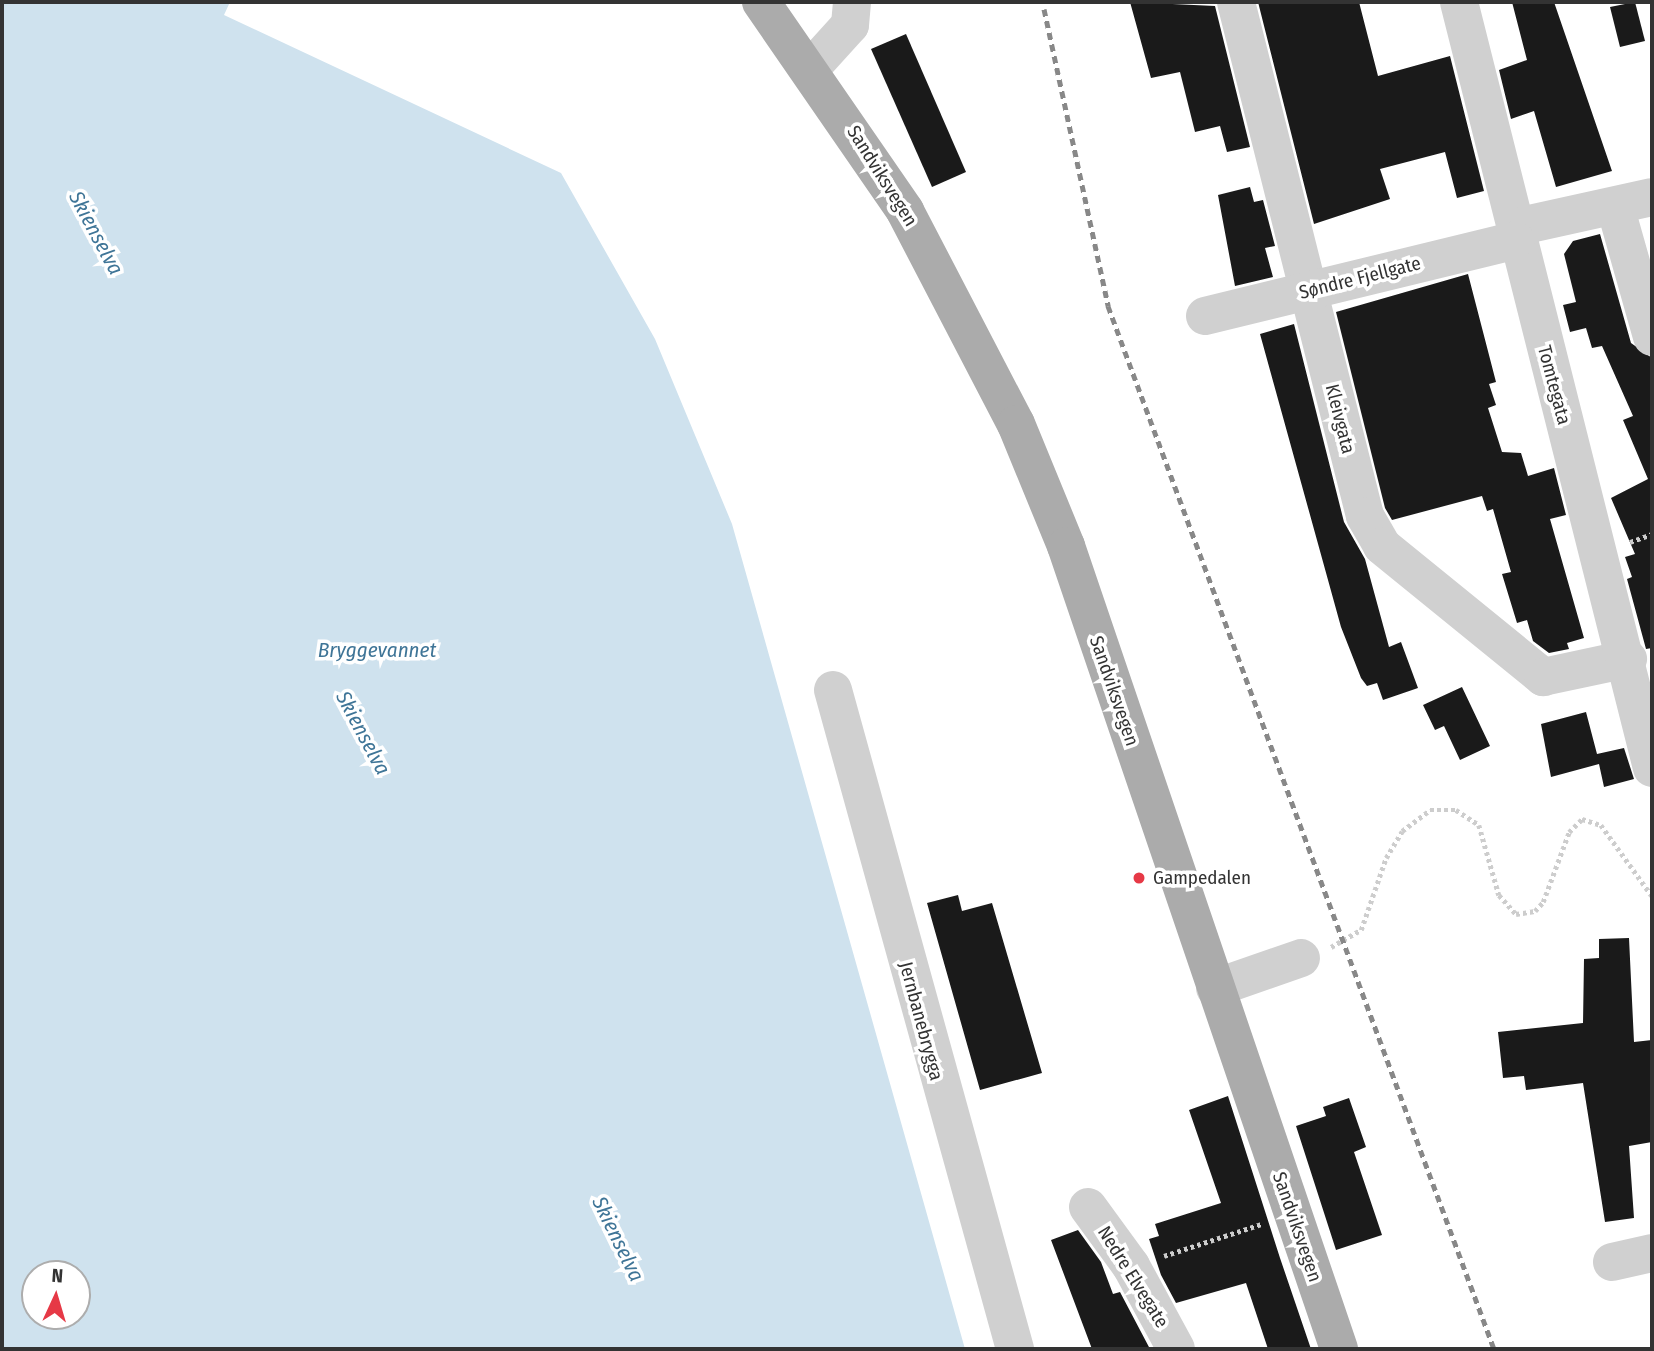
<!DOCTYPE html>
<html>
<head>
<meta charset="utf-8">
<style>
  body { margin:0 }
  #map { position:relative; width:1654px; height:1351px; overflow:hidden; background:#fff; font-family:"Fira Sans Condensed",sans-serif }
  div>[style] { position:absolute }
  .water>* { inset:0; background:#cfe2ee }
  .building>* { inset:0; background:#1a1a1a }
  .path>* { height:4.5px; margin-top:-2.25px; transform-origin:0; background:repeating-linear-gradient(90deg,#cdcdcd 0 3.5px,transparent 0 7px) }
  .minor>* { height:38px; margin:-19px; padding:0 19px; transform-origin:19px; border-radius:19px; background:#d0d0d0 }
  .major>* { height:38px; margin:-19px; padding:0 19px; transform-origin:19px; border-radius:19px; background:#ababab }
  .rail>* { height:5px; margin-top:-2.5px; transform-origin:0; background:repeating-linear-gradient(90deg,#888 0 7px,transparent 0 12px) }
  .dots>* { width:19px; height:19px; translate:-50% -50%; box-sizing:border-box; border:4px solid #fff; border-radius:50% }
  span { translate:-50% -50%; white-space:nowrap; text-align:center; line-height:1.15; -webkit-text-stroke:7px #fff; paint-order:stroke }
  .street-label { font-size:19px; color:#333 }
  .poi-label { font-size:19px; color:#333 }
  .left { translate:0 -50%; text-align:left }
  .water-label { font-size:21px; color:#3f7597; font-style:italic }
  .frame { position:absolute; inset:0; border:4px solid #333; pointer-events:none }
  .north { position:absolute; left:21px; top:1260px; width:70px; height:70px; box-sizing:border-box; background:#fff; border:2px solid #adadad; border-radius:50%; rotate:4deg; font-size:19px; font-weight:700; line-height:28px; text-align:center; color:#333 }
  .north::after { content:''; display:block; margin:auto; width:24px; height:32px; background:#e63946; clip-path:polygon(50% 0,100% 100%,50% 72%,0 100%) }
</style>
</head>
<body>
<div id="map">
  <div class="water">
    <div style="clip-path:polygon(evenodd,2px 2px,230px 2px,224px 15px,561px 173px,655px 339px,732px 524px,965px 1349px,2px 1349px,2px 2px,35px 1274px,77px 1274px,77px 1316px,35px 1316px,35px 1274px)"></div>
  </div>
  <div class="building">
    <div style="clip-path:polygon(1130px 2px,1215px 6px,1250px 147px,1227px 152px,1220px 126px,1195px 132px,1180px 72px,1151px 78px)"></div>
    <div style="clip-path:polygon(1258px 2px,1359px 2px,1378px 76px,1450px 56px,1484px 191px,1457px 198px,1445px 152px,1380px 169px,1390px 199px,1314px 224px)"></div>
    <div style="clip-path:polygon(1512px 2px,1554px 2px,1612px 171px,1556px 187px,1534px 111px,1511px 119px,1499px 70px,1527px 60px)"></div>
    <div style="clip-path:polygon(1635px 2px,1645px 41px,1620px 47px,1610px 7px)"></div>
    <div style="clip-path:polygon(906px 34px,966px 172px,932px 187px,871px 49px)"></div>
    <div style="clip-path:polygon(1250px 187px,1254px 202px,1263px 200px,1275px 246px,1265px 248px,1273px 277px,1235px 286px,1218px 195px)"></div>
    <div style="clip-path:polygon(1600px 234px,1631px 343px,1652px 358px,1652px 648px,1646px 649px,1627px 579px,1632px 577px,1625px 557px,1635px 554px,1611px 498px,1648px 479px,1623px 420px,1633px 416px,1602px 346px,1592px 348px,1586px 328px,1570px 332px,1563px 305px,1576px 302px,1564px 254px,1573px 241px)"></div>
    <div style="clip-path:polygon(1468px 274px,1496px 382px,1489px 384px,1496px 405px,1488px 408px,1502px 452px,1521px 453px,1528px 476px,1554px 468px,1566px 515px,1550px 519px,1584px 638px,1567px 643px,1569px 649px,1549px 653px,1533px 641px,1527px 620px,1517px 623px,1502px 574px,1511px 572px,1493px 509px,1487px 511px,1482px 496px,1392px 520px,1385px 508px,1336px 312px)"></div>
    <div style="clip-path:polygon(1294px 324px,1344px 522px,1365px 559px,1389px 647px,1401px 642px,1418px 688px,1383px 700px,1377px 683px,1367px 686px,1361px 678px,1341px 627px,1260px 334px)"></div>
    <div style="clip-path:polygon(1462px 687px,1490px 746px,1460px 760px,1444px 726px,1435px 730px,1423px 705px)"></div>
    <div style="clip-path:polygon(1586px 712px,1597px 754px,1624px 748px,1634px 779px,1604px 787px,1599px 764px,1551px 777px,1541px 724px)"></div>
    <div style="clip-path:polygon(958px 895px,962px 911px,992px 903px,1042px 1073px,980px 1090px,927px 903px)"></div>
    <div style="clip-path:polygon(1629px 938px,1634px 1042px,1652px 1040px,1652px 1142px,1629px 1146px,1634px 1218px,1605px 1222px,1583px 1083px,1526px 1090px,1524px 1076px,1503px 1078px,1498px 1032px,1583px 1023px,1584px 959px,1599px 958px,1599px 939px)"></div>
    <div style="clip-path:polygon(1228px 1096px,1280px 1258px,1311px 1349px,1268px 1349px,1246px 1283px,1176px 1303px,1161px 1275px,1149px 1239px,1159px 1236px,1155px 1224px,1221px 1203px,1189px 1110px)"></div>
    <div style="clip-path:polygon(1349px 1098px,1366px 1147px,1354px 1152px,1382px 1235px,1336px 1250px,1296px 1126px,1326px 1116px,1323px 1107px)"></div>
    <div style="clip-path:polygon(1078px 1230px,1101px 1262px,1113px 1294px,1120px 1292px,1150px 1349px,1092px 1349px,1051px 1240px)"></div>
  </div>
  <div class="path">
    <div style="left:1630px;top:542px;width:23px;rotate:-20deg"></div>
    <div style="left:1331px;top:947px;width:34px;rotate:-30deg"></div>
    <div style="left:1361px;top:930px;width:76px;rotate:-70.9deg"></div>
    <div style="left:1386px;top:858px;width:31px;rotate:-59deg"></div>
    <div style="left:1402px;top:831px;width:35px;rotate:-37deg"></div>
    <div style="left:1430px;top:810px;width:26px"></div>
    <div style="left:1456px;top:810px;width:27px;rotate:33deg"></div>
    <div style="left:1479px;top:825px;width:73px;rotate:74.1deg"></div>
    <div style="left:1499px;top:895px;width:25px;rotate:48deg"></div>
    <div style="left:1516px;top:914px;width:19px;rotate:-9deg"></div>
    <div style="left:1535px;top:911px;width:12px;rotate:-48deg"></div>
    <div style="left:1543px;top:902px;width:75px;rotate:-69.6deg"></div>
    <div style="left:1569px;top:832px;width:18px;rotate:-45deg"></div>
    <div style="left:1582px;top:819px;width:20px;rotate:18deg"></div>
    <div style="left:1601px;top:825px;width:87px;rotate:54.3deg"></div>
    <div style="left:1164px;top:1256px;width:103px;rotate:-18.1deg"></div>
  </div>
  <div class="minor">
    <div style="left:1236px;top:2px;width:530px;rotate:75.91deg"></div>
    <div style="left:1365px;top:516px;width:34px;rotate:60deg"></div>
    <div style="left:1382px;top:546px;width:208px;rotate:39.1deg"></div>
    <div style="left:1543px;top:677px;width:87px;rotate:-12deg"></div>
    <div style="left:1459px;top:2px;width:790px;rotate:75.86deg"></div>
    <div style="left:811px;top:68px;width:58px;rotate:-47.8deg"></div>
    <div style="left:850px;top:25px;width:23px;rotate:-85deg"></div>
    <div style="left:1615px;top:206px;width:136px;rotate:74.2deg"></div>
    <div style="left:1516px;top:227px;width:139px;rotate:-12.4deg"></div>
    <div style="left:1205px;top:316px;width:320px;rotate:-13.7deg"></div>
    <div style="left:833px;top:690px;width:684px;rotate:74.56deg"></div>
    <div style="left:1215px;top:988px;width:91px;rotate:-19.2deg"></div>
    <div style="left:1088px;top:1207px;width:73px;rotate:53.9deg"></div>
    <div style="left:1131px;top:1266px;width:94px;rotate:61.5deg"></div>
    <div style="left:1612px;top:1262px;width:41px;rotate:-12.7deg"></div>
  </div>
  <div class="major">
    <div style="left:761px;top:2px;width:254px;rotate:55.4deg"></div>
    <div style="left:905px;top:211px;width:240px;rotate:62.5deg"></div>
    <div style="left:1016px;top:424px;width:132px;rotate:67.7deg"></div>
    <div style="left:1066px;top:546px;width:848px;rotate:71.22deg"></div>
  </div>
  <div class="rail">
    <div style="left:1044px;top:9px;width:304px;rotate:77.8deg"></div>
    <div style="left:1108px;top:306px;width:1112px;rotate:69.69deg"></div>
  </div>
  <div class="dots">
    <div style="left:1139px;top:878px;background:#e63946"></div>
  </div>
  <div class="street-label">
    <span style="left:882px;top:176px;rotate:58deg">Sandviksvegen</span>
    <span style="left:1360px;top:278px;rotate:-14deg">Søndre Fjellgate</span>
    <span style="left:1554px;top:385px;rotate:75deg">Tomtegata</span>
    <span style="left:1340px;top:419px;rotate:76deg">Kleivgata</span>
    <span style="left:1114px;top:691px;rotate:71deg">Sandviksvegen</span>
    <span style="left:921px;top:1021px;rotate:75deg">Jernbanebrygga</span>
    <span style="left:1297px;top:1227px;rotate:71deg">Sandviksvegen</span>
    <span style="left:1133px;top:1277px;rotate:58deg">Nedre Elvegate</span>
  </div>
  <div class="poi-label">
    <span class="left" style="left:1153px;top:878px">Gampedalen</span>
  </div>
  <div class="water-label">
    <span style="left:96px;top:233px;rotate:62deg">Skienselva</span>
    <span style="left:377px;top:650px">Bryggevannet</span>
    <span style="left:363px;top:733px;rotate:62deg">Skienselva</span>
    <span style="left:618px;top:1239px;rotate:64deg">Skienselva</span>
  </div>
  <div class="frame"></div>
  <div class="north">N</div>
</div>
</body>
</html>
